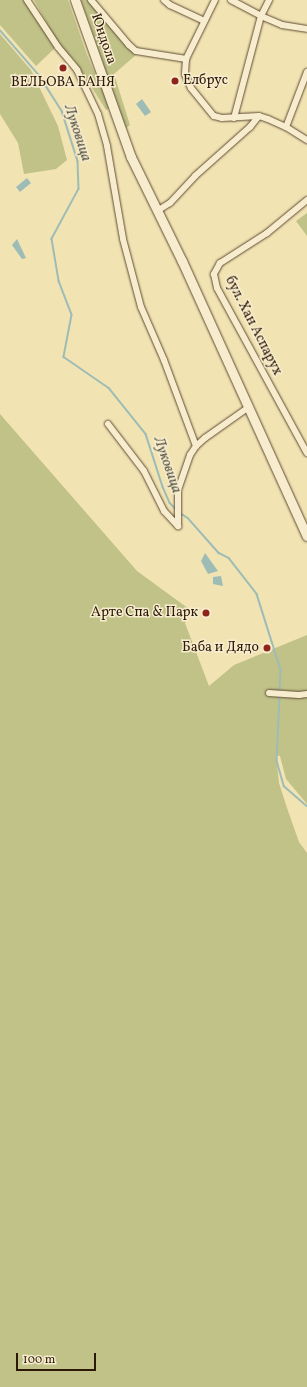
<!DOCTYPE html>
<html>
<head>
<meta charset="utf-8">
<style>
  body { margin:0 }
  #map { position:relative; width:307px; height:1387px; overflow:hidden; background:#f2e3b3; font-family:Vollkorn,serif }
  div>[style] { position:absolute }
  .green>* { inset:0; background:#c0c288 }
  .water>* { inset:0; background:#9ebcb6 }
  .stream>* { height:1.5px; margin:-0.75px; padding:0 0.75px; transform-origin:0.75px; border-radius:0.75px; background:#9ebcb6 }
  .roads { filter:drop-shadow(0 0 1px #5e4b32) drop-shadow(0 0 1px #5e4b32) }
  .street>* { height:6px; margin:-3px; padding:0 3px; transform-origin:3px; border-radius:3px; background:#f7edce }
  .secondary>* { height:9px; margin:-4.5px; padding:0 4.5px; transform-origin:4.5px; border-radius:4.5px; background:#f7edce }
  .dots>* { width:11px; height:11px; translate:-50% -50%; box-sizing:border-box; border:2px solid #f7edce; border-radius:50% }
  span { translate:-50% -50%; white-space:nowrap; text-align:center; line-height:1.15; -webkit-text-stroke:3px #f7edce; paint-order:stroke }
  .street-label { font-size:14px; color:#2c1807 }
  .poi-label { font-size:14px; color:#2c1807 }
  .left { translate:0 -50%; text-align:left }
  .right { translate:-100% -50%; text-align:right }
  .water-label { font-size:15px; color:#545144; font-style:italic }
  .scale { position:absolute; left:16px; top:1353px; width:80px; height:18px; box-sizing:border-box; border:2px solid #2c1807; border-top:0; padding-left:5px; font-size:12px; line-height:14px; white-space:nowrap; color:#2c1807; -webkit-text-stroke:3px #f7edce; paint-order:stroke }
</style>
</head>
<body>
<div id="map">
  <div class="green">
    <div style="clip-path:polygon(0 0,25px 0,55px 48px,36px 66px,0 25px)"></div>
    <div style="clip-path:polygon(34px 0,68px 0,87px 55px,110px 108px,106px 110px,75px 61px,59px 45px)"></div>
    <div style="clip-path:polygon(81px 0,90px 0,137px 54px,114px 74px,130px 125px,126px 128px)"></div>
    <div style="clip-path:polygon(0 34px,31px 70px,58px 126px,67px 160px,56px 169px,24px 174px,18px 143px,0 114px)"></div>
    <div style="clip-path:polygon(307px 213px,307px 236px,296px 221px)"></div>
    <div style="clip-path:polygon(0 414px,137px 571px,189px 609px,185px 623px,209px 686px,234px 665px,307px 635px,307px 804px,286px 779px,280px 756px,276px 755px,279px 783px,287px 808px,299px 842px,307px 853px,307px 1387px,0 1387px)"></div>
  </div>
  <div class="water">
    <div style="clip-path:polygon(142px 99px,151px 112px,145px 116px,136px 104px)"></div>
    <div style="clip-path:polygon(27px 178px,31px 183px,20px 192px,16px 187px)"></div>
    <div style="clip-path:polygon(17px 239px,26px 258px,22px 259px,12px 245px)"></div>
    <div style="clip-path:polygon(205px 553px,218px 571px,208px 574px,201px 561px)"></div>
    <div style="clip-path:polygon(221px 576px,223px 586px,213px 584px,213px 577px)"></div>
  </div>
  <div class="stream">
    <div style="left:0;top:30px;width:60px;rotate:49.1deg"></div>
    <div style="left:39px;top:75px;width:43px;rotate:57.4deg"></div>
    <div style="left:62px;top:111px;width:52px;rotate:72.3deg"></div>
    <div style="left:78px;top:161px;width:28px;rotate:88deg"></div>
    <div style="left:79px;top:189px;width:57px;rotate:118.4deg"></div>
    <div style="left:52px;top:239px;width:43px;rotate:80.5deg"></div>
    <div style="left:59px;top:281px;width:36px;rotate:69deg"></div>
    <div style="left:72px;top:315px;width:43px;rotate:100.8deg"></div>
    <div style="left:64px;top:357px;width:55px;rotate:34.6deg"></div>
    <div style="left:109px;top:388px;width:59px;rotate:51.2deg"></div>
    <div style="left:146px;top:434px;width:56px;rotate:72.2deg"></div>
    <div style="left:163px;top:487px;width:17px;rotate:66deg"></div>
    <div style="left:170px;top:503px;width:8px;rotate:45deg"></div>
    <div style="left:180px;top:513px;width:9px;rotate:32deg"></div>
    <div style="left:188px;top:518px;width:47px;rotate:48.5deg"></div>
    <div style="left:219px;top:553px;width:11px;rotate:27deg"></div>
    <div style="left:229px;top:558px;width:46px;rotate:52.1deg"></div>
    <div style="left:257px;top:594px;width:80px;rotate:72.5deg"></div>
    <div style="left:281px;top:670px;width:22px;rotate:93deg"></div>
    <div style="left:280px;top:696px;width:65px;rotate:92.6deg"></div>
    <div style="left:277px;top:761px;width:26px;rotate:74deg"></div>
    <div style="left:284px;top:786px;width:30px;rotate:41deg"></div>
  </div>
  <div class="roads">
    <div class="street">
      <div style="left:27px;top:0;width:56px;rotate:56.6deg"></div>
      <div style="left:58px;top:47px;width:30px;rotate:50deg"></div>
      <div style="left:77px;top:70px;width:49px;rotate:64.5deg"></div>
      <div style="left:98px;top:114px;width:33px;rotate:74deg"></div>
      <div style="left:107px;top:146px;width:94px;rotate:80.2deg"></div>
      <div style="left:123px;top:239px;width:70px;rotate:75.2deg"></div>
      <div style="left:141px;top:307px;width:58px;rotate:66.5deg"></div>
      <div style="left:164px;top:360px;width:92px;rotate:69.6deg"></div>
      <div style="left:91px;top:0;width:59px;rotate:49.8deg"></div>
      <div style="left:129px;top:45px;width:9px;rotate:41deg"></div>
      <div style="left:136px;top:51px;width:51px;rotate:9.1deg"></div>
      <div style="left:164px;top:0;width:8px;rotate:40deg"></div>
      <div style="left:170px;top:5px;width:38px;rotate:25deg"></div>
      <div style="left:215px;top:0;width:66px;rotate:116.2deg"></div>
      <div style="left:186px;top:59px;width:15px;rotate:94deg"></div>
      <div style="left:185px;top:74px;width:15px;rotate:67deg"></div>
      <div style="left:191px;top:88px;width:36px;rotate:51deg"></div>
      <div style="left:214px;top:116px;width:8px;rotate:14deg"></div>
      <div style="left:222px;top:118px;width:37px;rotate:-3deg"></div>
      <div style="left:259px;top:116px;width:9px;rotate:18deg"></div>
      <div style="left:268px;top:119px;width:20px;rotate:24deg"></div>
      <div style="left:286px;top:127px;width:25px;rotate:32deg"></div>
      <div style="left:231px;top:0;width:34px;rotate:28deg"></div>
      <div style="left:261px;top:16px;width:23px;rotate:23deg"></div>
      <div style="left:282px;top:25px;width:25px;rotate:9deg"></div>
      <div style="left:234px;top:118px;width:106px;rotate:-75.2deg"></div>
      <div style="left:261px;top:16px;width:18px;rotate:-63deg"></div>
      <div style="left:286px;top:127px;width:59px;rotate:-69.1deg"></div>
      <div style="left:307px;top:200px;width:52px;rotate:140.5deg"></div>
      <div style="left:267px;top:233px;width:56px;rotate:147.4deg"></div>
      <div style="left:220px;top:263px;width:13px;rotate:119deg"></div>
      <div style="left:214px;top:274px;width:14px;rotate:78deg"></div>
      <div style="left:217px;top:288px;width:188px;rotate:61.4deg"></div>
      <div style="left:157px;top:211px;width:15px;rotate:-32deg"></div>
      <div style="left:170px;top:203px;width:37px;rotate:-47deg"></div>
      <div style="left:195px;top:176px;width:74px;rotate:-41.7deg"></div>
      <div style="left:250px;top:127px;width:14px;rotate:-51deg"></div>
      <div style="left:108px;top:424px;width:59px;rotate:52.5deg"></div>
      <div style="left:144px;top:471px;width:45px;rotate:63.4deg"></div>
      <div style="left:164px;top:511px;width:21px;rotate:47deg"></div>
      <div style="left:178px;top:526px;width:36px;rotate:-90deg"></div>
      <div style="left:178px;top:490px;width:37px;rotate:-71deg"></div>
      <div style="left:190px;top:455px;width:11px;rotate:-56deg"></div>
      <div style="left:196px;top:446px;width:12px;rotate:-42deg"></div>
      <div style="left:205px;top:438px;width:54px;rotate:-35.2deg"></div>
      <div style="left:269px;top:693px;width:30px;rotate:4deg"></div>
      <div style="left:299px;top:695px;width:8px;rotate:-7deg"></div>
    </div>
    <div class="secondary">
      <div style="left:75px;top:0;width:167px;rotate:70.4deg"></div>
      <div style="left:131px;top:157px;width:116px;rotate:63.9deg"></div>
      <div style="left:182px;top:261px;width:302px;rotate:65.6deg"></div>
    </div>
  </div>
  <div class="dots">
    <div style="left:63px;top:68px;background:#8f2418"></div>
    <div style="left:175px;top:81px;background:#8f2418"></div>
    <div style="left:206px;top:613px;background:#8f2418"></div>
    <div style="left:267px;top:648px;background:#8f2418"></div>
  </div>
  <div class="street-label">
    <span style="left:103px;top:39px;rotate:71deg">Юндола</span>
    <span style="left:253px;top:326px;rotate:63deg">бул. Хан Аспарух</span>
  </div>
  <div class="poi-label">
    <span class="left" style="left:183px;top:81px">Елбрус</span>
    <span style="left:63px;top:83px">ВЕЛЬОВА БАНЯ</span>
    <span class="right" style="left:198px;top:613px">Арте Спа &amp; Парк</span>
    <span class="right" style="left:259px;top:648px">Баба и Дядо</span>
  </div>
  <div class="water-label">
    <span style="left:77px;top:133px;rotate:72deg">Луковица</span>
    <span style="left:167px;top:465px;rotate:71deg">Луковица</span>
  </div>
  <div class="scale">100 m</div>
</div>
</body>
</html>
